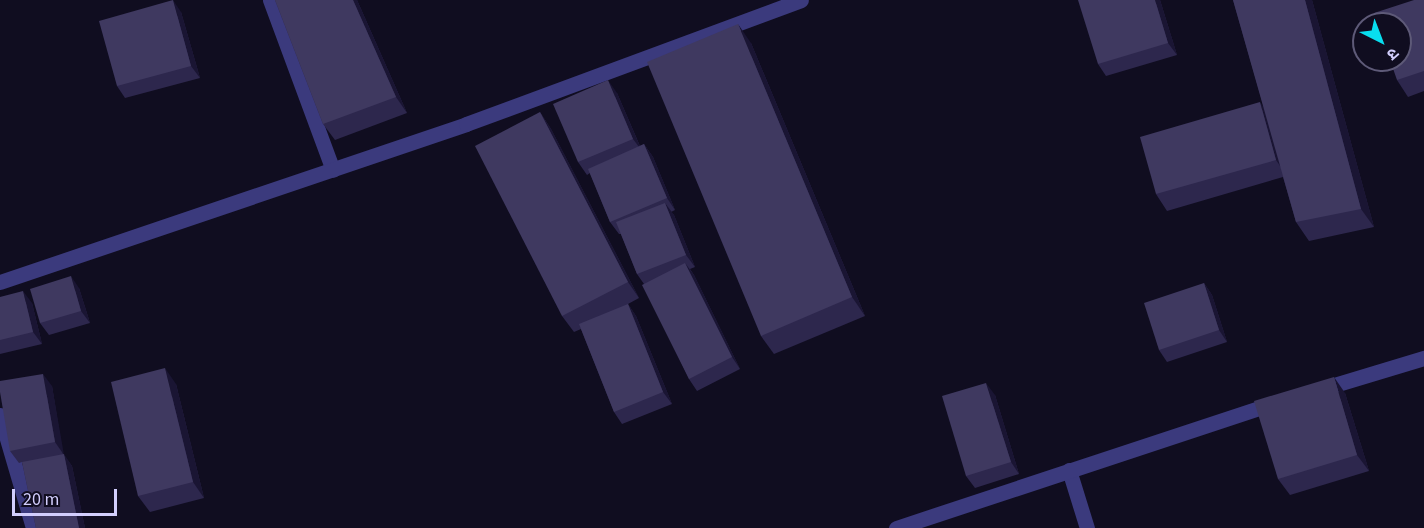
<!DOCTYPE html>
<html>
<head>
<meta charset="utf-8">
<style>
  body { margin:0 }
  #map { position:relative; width:1424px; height:528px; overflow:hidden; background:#100d20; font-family:"Source Sans 3","Noto Sans Devanagari",sans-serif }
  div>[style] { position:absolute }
  .service>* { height:15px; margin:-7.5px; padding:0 7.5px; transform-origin:7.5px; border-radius:7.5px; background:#3b3a7d }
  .minor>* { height:15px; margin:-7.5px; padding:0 7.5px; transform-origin:7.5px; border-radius:7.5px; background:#3b3a7d }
  .wall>* { inset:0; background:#2d274d }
  .shaded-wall>* { inset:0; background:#1a1533 }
  .building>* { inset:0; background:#3f3960 }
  span { translate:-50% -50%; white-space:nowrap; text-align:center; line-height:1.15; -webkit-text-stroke:5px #100d20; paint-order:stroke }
  .north { position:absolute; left:1352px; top:12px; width:60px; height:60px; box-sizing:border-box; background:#100d20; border:2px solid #5e5a78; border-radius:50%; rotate:138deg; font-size:16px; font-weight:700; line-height:24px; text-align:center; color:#d2cefd }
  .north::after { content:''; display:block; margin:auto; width:21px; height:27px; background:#08deef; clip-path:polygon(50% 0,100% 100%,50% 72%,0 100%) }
  .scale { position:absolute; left:12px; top:489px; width:105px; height:27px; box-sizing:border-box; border:3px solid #d2cefd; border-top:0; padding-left:8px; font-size:18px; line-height:21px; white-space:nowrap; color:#d2cefd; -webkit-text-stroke:4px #100d20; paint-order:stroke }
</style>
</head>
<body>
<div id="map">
  <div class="service">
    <div style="left:270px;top:0;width:181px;rotate:69.7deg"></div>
  </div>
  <div class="minor">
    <div style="left:0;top:282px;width:492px;rotate:-18.7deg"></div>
    <div style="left:466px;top:124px;width:357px;rotate:-20.3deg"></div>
    <div style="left:1321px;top:389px;width:108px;rotate:-16.8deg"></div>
    <div style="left:0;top:415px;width:118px;rotate:73.7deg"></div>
    <div style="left:1069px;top:470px;width:61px;rotate:72.8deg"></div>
    <div style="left:896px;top:528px;width:399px;rotate:-18.3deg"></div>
  </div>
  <div class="wall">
    <div style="clip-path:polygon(275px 0,357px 0,407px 113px,335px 140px,323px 124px)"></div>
    <div style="clip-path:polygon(1160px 0,1177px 55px,1106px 76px,1098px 64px)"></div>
    <div style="clip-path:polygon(1233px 0,1312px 0,1374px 227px,1309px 241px,1296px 222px,1283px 177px,1167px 211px,1156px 194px,1264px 108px)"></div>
    <div style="clip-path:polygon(1424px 0,1424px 91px,1408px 97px,1397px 80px)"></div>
    <div style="clip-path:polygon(181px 12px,200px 78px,125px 98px,117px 86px)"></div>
    <div style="clip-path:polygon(751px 43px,865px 316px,774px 354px,761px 336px)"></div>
    <div style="clip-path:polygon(617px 93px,640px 146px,644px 144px,653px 157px,675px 210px,671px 212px,674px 215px,695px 267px,690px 269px,694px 275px,740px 369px,697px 391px,689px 379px,644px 284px,637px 274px,621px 234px,619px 234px,610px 222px,590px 173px,587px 175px,578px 162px)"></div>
    <div style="clip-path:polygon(540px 112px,551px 129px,639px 298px,628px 304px,636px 316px,672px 404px,622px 424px,614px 412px,581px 329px,574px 332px,562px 316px)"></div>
    <div style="clip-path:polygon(1204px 283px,1212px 295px,1227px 342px,1167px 362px,1159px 350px)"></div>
    <div style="clip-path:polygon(79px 288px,90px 323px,49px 335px,40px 323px)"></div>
    <div style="clip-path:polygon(0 297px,32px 303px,42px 344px,0 354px)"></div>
    <div style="clip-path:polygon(176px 384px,204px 498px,150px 512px,138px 496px)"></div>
    <div style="clip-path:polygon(52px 386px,63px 454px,72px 466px,85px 528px,36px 528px,22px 462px,19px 463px,10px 451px)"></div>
    <div style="clip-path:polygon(1345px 393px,1369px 471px,1290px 495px,1278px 479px)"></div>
    <div style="clip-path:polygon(995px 395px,1019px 474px,975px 488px,966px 476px)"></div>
  </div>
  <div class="shaded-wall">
    <div style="clip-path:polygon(173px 0,181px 12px,200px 78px,191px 66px)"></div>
    <div style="clip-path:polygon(353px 0,357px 0,407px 113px,396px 97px)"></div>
    <div style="clip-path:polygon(1155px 0,1160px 0,1177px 55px,1168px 43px)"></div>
    <div style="clip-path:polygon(1305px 0,1312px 0,1374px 227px,1361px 209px)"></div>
    <div style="clip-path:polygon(738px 24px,751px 43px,865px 316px,852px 297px)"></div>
    <div style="clip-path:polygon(608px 80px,617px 93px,642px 151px,633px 139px)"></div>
    <div style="clip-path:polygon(1260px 102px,1271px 118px,1287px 176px,1276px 160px)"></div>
    <div style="clip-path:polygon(540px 112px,551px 129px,639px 298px,628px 282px)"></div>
    <div style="clip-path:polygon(644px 144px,653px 157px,675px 210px,667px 198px)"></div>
    <div style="clip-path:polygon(665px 203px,674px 215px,695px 267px,686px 255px)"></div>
    <div style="clip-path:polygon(685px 263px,694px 275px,740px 369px,732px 357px)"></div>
    <div style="clip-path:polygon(71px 276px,79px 288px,90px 323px,81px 311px)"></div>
    <div style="clip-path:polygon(1204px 283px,1212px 295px,1227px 342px,1219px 330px)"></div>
    <div style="clip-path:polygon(23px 291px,32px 303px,42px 344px,33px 332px)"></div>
    <div style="clip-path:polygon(628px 304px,636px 316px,672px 404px,663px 392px)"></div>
    <div style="clip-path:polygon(165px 368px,176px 384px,204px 498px,193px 482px)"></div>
    <div style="clip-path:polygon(43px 374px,52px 386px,64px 455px,55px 442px)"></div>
    <div style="clip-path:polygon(1334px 377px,1345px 393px,1369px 471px,1357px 455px)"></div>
    <div style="clip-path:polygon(986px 383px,995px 395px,1019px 474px,1011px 462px)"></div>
    <div style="clip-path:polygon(64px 454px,72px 466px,85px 528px,79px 528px)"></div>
  </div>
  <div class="building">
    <div style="clip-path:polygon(173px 0,191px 66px,117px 86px,99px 21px)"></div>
    <div style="clip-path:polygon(275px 0,353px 0,396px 97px,323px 124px)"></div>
    <div style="clip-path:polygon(1078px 0,1155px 0,1168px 43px,1098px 64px)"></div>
    <div style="clip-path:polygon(1233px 0,1305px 0,1361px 209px,1296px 222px)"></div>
    <div style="clip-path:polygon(1414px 0,1424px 0,1424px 71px,1397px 80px,1390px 60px,1400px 60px,1400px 24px,1378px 24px,1374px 13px)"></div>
    <div style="clip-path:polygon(738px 24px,852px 297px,761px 336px,647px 62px)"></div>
    <div style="clip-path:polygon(608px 80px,633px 139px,578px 162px,553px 104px)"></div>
    <div style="clip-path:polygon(1260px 102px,1276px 160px,1156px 194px,1140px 137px)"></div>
    <div style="clip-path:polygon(540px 112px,628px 282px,562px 316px,475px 146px)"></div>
    <div style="clip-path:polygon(644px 144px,667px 198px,610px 222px,588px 169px)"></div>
    <div style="clip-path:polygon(665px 203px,686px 255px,637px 274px,616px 222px)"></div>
    <div style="clip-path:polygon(685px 263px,732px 357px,689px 379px,642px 285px)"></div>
    <div style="clip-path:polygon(71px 276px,81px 311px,40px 323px,30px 289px)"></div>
    <div style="clip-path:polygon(1204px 283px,1219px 330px,1159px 350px,1144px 303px)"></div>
    <div style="clip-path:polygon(23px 291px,33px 332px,0 340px,0 297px)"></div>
    <div style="clip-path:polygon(628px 304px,663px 392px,614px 412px,579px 324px)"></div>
    <div style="clip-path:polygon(165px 368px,193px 482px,138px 496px,111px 382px)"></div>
    <div style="clip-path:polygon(43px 374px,55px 442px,10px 451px,0 392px,0 381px)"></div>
    <div style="clip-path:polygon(1334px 377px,1357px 455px,1278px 479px,1254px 401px)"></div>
    <div style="clip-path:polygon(986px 383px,1011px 462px,966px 476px,942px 396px)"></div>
    <div style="clip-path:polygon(64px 454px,79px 528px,36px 528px,22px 462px)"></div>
  </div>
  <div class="north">उ</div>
  <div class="scale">20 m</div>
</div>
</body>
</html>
